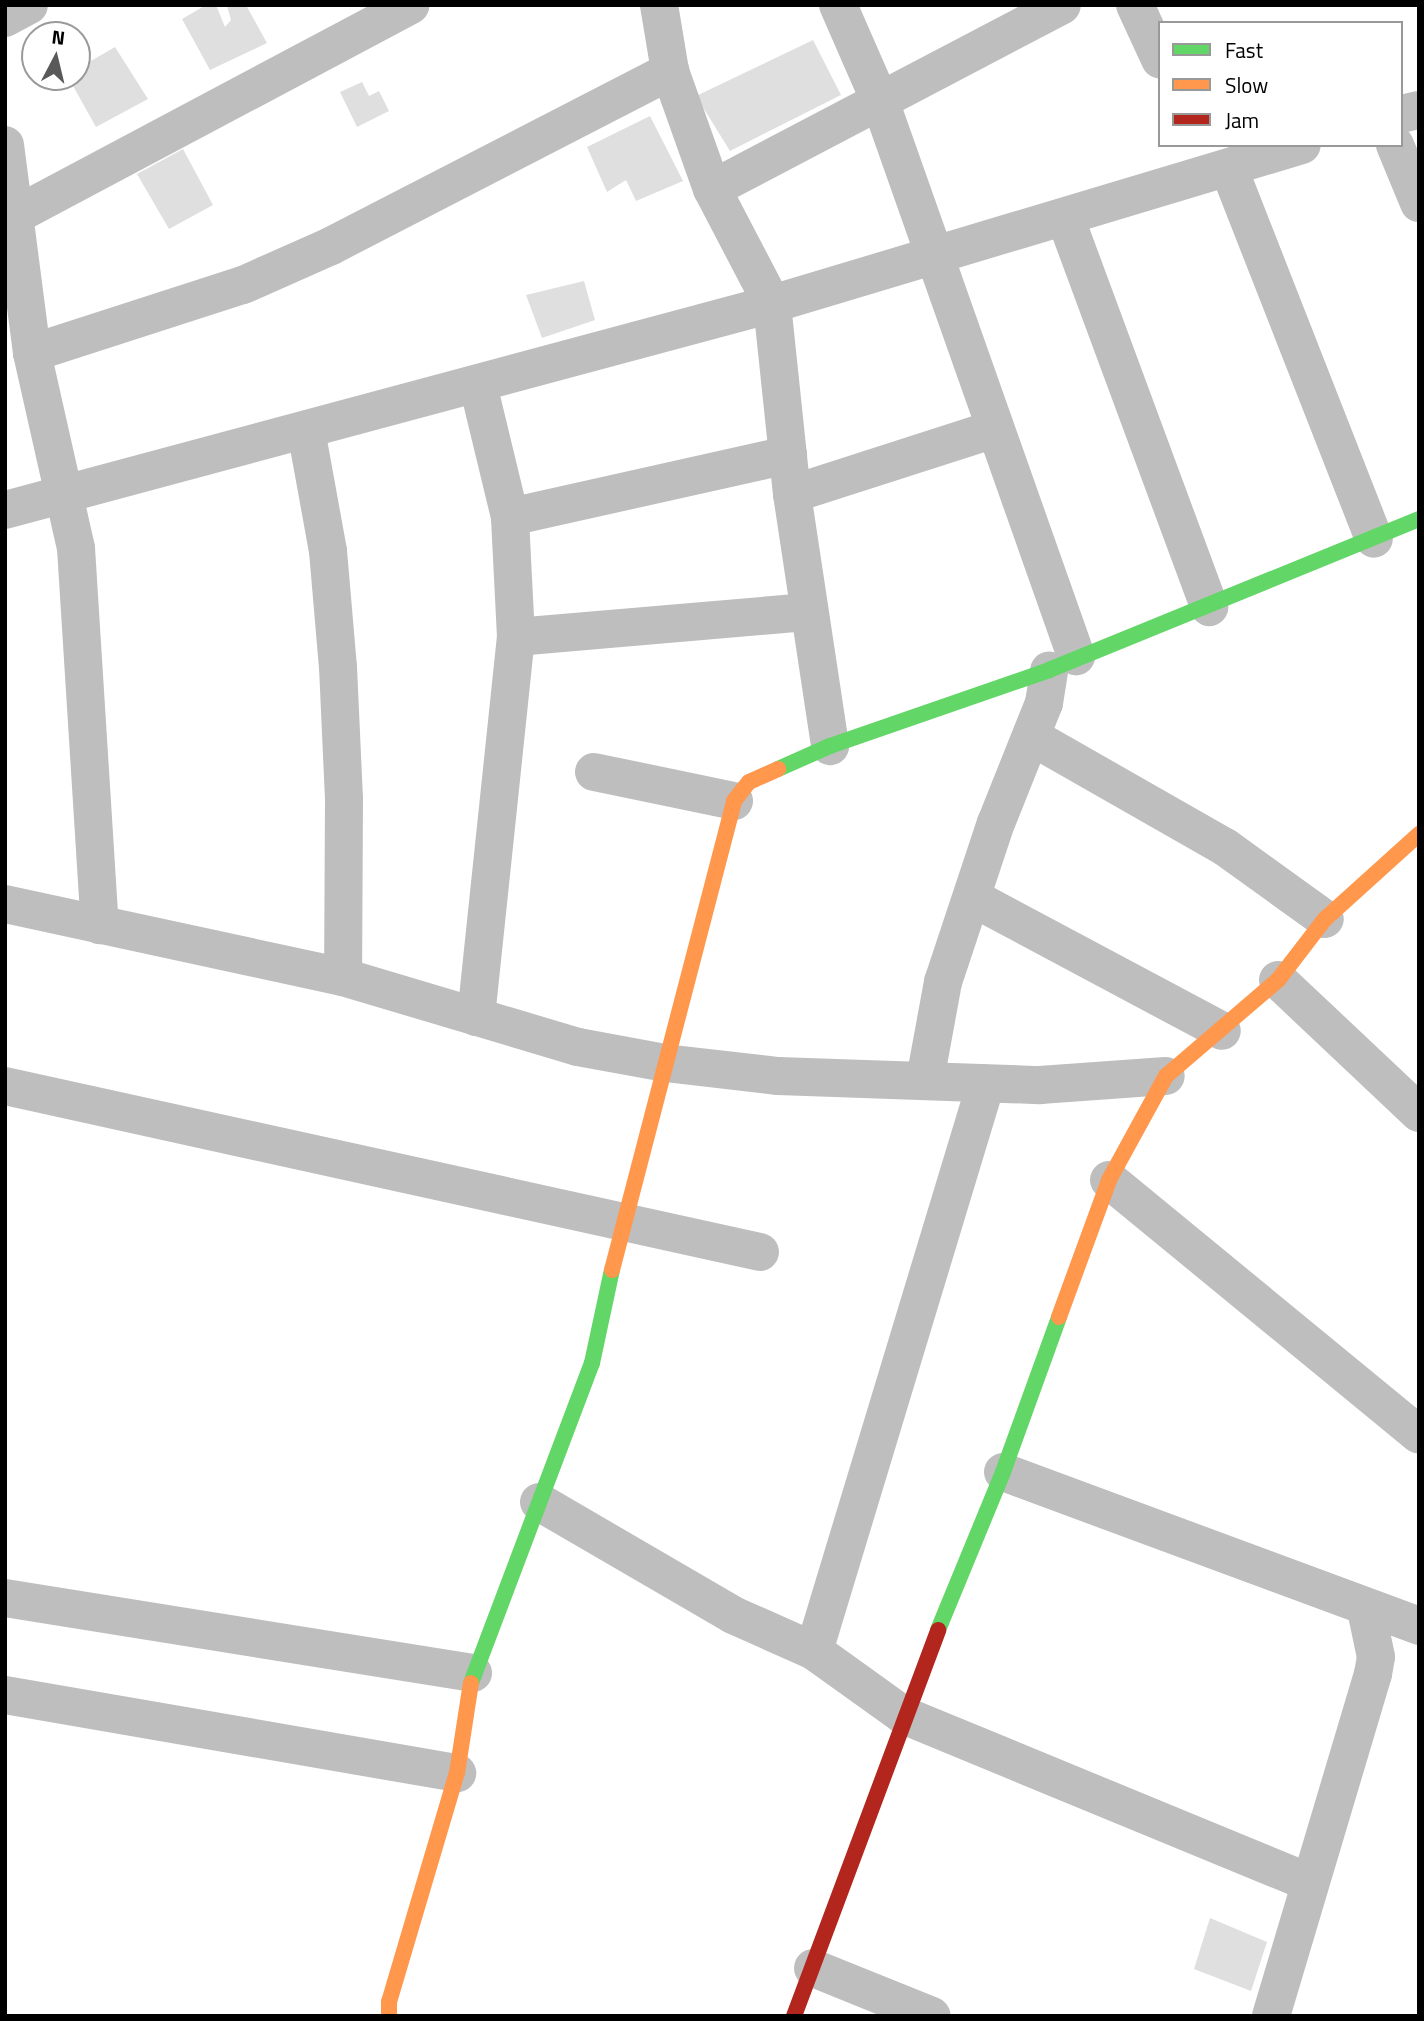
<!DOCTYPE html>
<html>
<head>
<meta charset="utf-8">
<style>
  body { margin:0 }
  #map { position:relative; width:1424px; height:2021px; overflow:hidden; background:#fff; font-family:"Titillium Web",sans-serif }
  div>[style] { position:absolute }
  .building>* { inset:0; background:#dfdfdf }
  .street>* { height:38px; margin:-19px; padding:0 19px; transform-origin:19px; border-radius:19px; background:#bebebe }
  .fast>* { height:16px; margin:-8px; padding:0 8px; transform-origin:8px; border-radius:8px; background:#63d668 }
  .slow>* { height:16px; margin:-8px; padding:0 8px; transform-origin:8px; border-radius:8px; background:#ff974d }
  .jam>* { height:16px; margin:-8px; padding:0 8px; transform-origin:8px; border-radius:8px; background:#b3261e }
  span { translate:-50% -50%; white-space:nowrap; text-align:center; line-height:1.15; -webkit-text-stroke:5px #fff; paint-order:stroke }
  .frame { position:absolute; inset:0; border:7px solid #000; pointer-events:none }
  .legend { position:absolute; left:1158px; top:21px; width:245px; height:126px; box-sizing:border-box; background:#fff; border:2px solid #999; margin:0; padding:9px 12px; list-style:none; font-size:21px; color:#000 }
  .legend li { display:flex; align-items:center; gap:14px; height:35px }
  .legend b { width:35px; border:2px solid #999 }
  .north { position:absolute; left:21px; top:21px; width:70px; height:70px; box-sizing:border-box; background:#fff; border:2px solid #999; border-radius:50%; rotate:7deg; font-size:19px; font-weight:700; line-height:28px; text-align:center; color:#000 }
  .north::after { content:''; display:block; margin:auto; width:24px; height:32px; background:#595959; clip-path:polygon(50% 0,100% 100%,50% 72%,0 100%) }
</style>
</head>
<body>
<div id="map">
  <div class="building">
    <div style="clip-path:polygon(206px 5px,216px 5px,225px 27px,231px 20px,227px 6px,246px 5px,267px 43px,210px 70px,182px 19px)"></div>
    <div style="clip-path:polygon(813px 40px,841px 95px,730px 151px,696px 96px)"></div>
    <div style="clip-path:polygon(115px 47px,148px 99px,96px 127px,68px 77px,77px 77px,77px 69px)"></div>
    <div style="clip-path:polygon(362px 82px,369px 96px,379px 91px,389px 111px,357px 127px,340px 92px)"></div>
    <div style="clip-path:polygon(650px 116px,683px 181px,636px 201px,626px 180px,607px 192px,587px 147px)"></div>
    <div style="clip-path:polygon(183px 149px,213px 205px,169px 229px,137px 174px)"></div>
    <div style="clip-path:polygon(584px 281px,595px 320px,542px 338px,526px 295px)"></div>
    <div style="clip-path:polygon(1210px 1918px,1267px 1942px,1251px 1991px,1194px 1969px)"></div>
  </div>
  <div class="street">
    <div style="left:659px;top:5px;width:67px;rotate:80.5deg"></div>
    <div style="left:670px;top:71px;width:125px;rotate:70.4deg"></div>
    <div style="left:712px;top:189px;width:130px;rotate:62.4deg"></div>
    <div style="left:772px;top:304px;width:191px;rotate:84deg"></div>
    <div style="left:792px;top:494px;width:255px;rotate:81.4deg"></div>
    <div style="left:838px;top:5px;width:105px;rotate:66.4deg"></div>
    <div style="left:880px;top:101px;width:589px;rotate:70.55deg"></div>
    <div style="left:1135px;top:5px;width:60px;rotate:65.2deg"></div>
    <div style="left:5px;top:18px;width:27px;rotate:-28deg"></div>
    <div style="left:1401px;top:114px;width:18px;rotate:-13deg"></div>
    <div style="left:5px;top:145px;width:210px;rotate:82.6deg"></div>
    <div style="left:32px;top:353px;width:200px;rotate:77.3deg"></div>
    <div style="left:76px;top:548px;width:378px;rotate:86.4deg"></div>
    <div style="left:1395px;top:145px;width:63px;rotate:67.5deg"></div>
    <div style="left:1229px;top:169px;width:397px;rotate:68.6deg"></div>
    <div style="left:712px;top:189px;width:395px;rotate:-27.7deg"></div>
    <div style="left:5px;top:216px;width:9px"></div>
    <div style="left:14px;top:216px;width:449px;rotate:-28deg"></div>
    <div style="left:1065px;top:217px;width:416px;rotate:69.7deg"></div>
    <div style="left:32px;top:353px;width:222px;rotate:-17.9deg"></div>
    <div style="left:243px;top:285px;width:96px;rotate:-23.9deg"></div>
    <div style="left:331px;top:246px;width:382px;rotate:-27.3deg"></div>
    <div style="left:306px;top:430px;width:123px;rotate:79.7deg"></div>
    <div style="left:328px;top:551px;width:116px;rotate:85.1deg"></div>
    <div style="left:338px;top:667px;width:132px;rotate:87.4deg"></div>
    <div style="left:344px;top:799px;width:178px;rotate:90.3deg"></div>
    <div style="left:792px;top:494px;width:213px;rotate:-17.8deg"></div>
    <div style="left:5px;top:510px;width:794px;rotate:-15.03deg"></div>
    <div style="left:772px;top:304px;width:553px;rotate:-16.7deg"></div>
    <div style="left:510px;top:517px;width:285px;rotate:-12.6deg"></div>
    <div style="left:516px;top:637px;width:294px;rotate:-4.9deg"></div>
    <div style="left:1032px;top:737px;width:222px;rotate:29.7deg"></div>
    <div style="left:1225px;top:847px;width:123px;rotate:35.8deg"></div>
    <div style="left:594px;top:772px;width:143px;rotate:11.7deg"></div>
    <div style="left:973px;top:898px;width:282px;rotate:28.1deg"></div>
    <div style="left:5px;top:904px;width:346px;rotate:12.2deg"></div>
    <div style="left:343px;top:977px;width:245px;rotate:16.6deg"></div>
    <div style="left:578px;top:1047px;width:88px;rotate:10.4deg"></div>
    <div style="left:665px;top:1063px;width:114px;rotate:6.6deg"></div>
    <div style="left:778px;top:1076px;width:262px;rotate:2deg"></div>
    <div style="left:1040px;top:1085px;width:126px;rotate:-4.1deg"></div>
    <div style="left:1278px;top:980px;width:194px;rotate:43.3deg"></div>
    <div style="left:476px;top:1017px;width:382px;rotate:-84deg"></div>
    <div style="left:516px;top:637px;width:120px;rotate:-92.9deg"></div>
    <div style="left:510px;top:517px;width:136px;rotate:-103.6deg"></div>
    <div style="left:925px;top:1080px;width:100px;rotate:-79.6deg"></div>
    <div style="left:943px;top:982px;width:168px;rotate:-71.6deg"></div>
    <div style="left:996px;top:823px;width:129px;rotate:-68.2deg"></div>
    <div style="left:1044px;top:703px;width:33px;rotate:-81deg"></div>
    <div style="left:5px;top:1086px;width:773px;rotate:12.4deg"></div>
    <div style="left:1109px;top:1180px;width:401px;rotate:39.4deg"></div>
    <div style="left:1003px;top:1472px;width:444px;rotate:20.3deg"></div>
    <div style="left:539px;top:1502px;width:225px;rotate:30.2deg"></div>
    <div style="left:733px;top:1615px;width:89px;rotate:24deg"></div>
    <div style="left:814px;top:1651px;width:110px;rotate:35.7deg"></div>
    <div style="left:903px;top:1715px;width:440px;rotate:22.4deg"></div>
    <div style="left:5px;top:1598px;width:474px;rotate:9.1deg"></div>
    <div style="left:814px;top:1651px;width:593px;rotate:-73.15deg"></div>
    <div style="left:5px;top:1695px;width:459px;rotate:9.8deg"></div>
    <div style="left:813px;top:1968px;width:128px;rotate:22deg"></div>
    <div style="left:1271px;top:2016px;width:357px;rotate:-73.4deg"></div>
    <div style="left:1373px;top:1674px;width:17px;rotate:-80deg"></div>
    <div style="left:1376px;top:1657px;width:49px;rotate:-101.8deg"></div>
  </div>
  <div class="fast">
    <div style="left:778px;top:769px;width:57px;rotate:-23.9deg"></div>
    <div style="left:830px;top:746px;width:232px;rotate:-19.1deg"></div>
    <div style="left:1049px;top:670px;width:400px;rotate:-22.2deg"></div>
    <div style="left:938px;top:1630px;width:171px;rotate:-67.6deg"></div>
    <div style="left:1003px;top:1472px;width:165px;rotate:-70.1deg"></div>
    <div style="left:471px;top:1683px;width:342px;rotate:-69.3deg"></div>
    <div style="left:592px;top:1363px;width:95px;rotate:-77.9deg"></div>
  </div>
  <div class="slow">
    <div style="left:612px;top:1270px;width:485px;rotate:-75.4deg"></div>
    <div style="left:734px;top:801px;width:24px;rotate:-52deg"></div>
    <div style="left:749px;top:782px;width:32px;rotate:-24deg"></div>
    <div style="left:1059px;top:1317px;width:146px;rotate:-69.9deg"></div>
    <div style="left:1109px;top:1180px;width:119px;rotate:-61.3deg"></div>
    <div style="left:1166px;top:1076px;width:148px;rotate:-40.6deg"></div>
    <div style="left:1278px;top:980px;width:77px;rotate:-52.4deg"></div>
    <div style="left:1325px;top:919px;width:127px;rotate:-42.1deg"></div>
    <div style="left:389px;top:2016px;width:14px;rotate:-90deg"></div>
    <div style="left:389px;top:2002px;width:239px;rotate:-73.5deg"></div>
    <div style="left:457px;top:1773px;width:91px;rotate:-81.2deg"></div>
  </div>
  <div class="jam">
    <div style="left:794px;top:2016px;width:412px;rotate:-69.5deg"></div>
  </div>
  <div class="frame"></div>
  <ul class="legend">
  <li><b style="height:9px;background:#63d668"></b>Fast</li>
  <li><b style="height:9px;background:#ff974d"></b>Slow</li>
  <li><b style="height:9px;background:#b3261e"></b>Jam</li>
  </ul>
  <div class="north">N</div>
</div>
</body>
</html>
